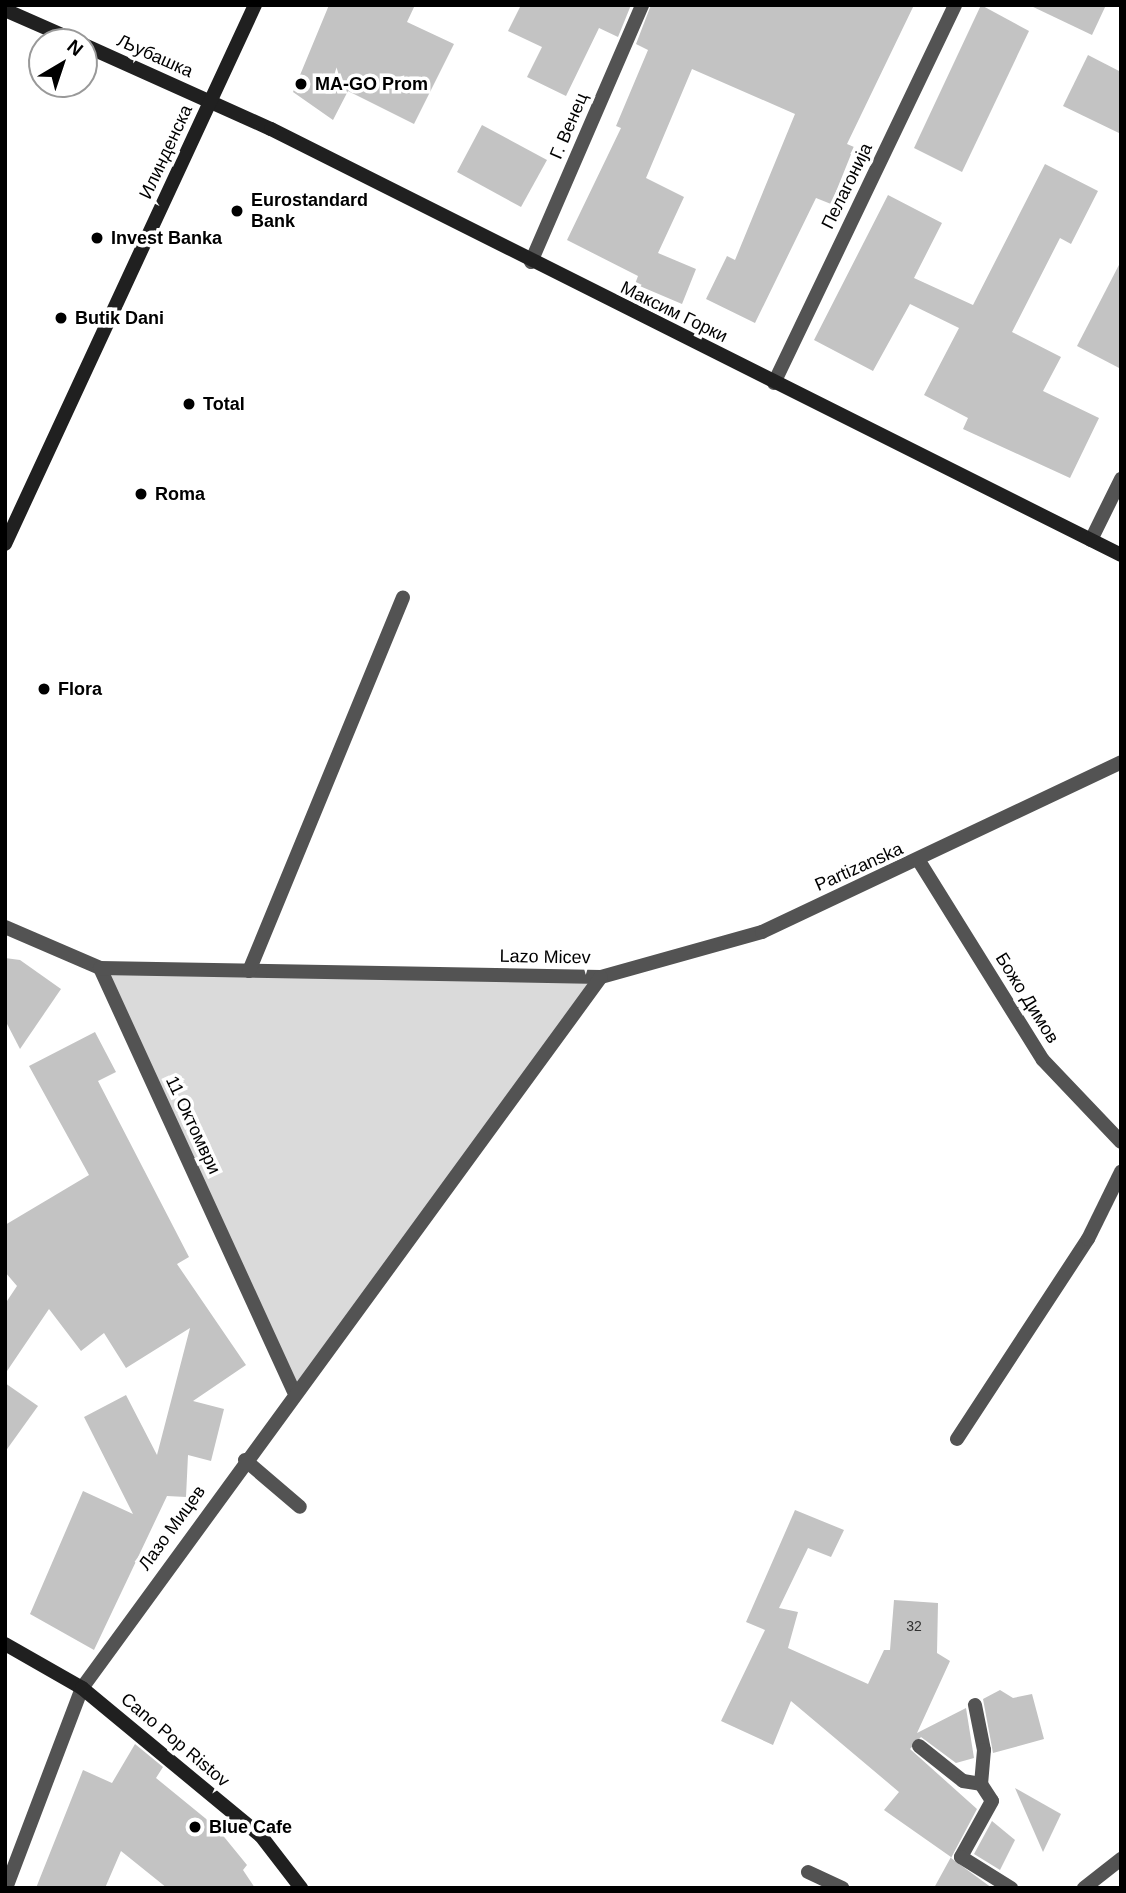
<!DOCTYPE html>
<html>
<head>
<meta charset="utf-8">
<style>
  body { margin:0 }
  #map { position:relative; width:1126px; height:1893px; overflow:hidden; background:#fff; font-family:Arial,sans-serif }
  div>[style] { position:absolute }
  .green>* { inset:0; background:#dadada }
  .building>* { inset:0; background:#c3c3c3 }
  .street>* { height:14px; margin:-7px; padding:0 7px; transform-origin:7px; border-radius:7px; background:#535353 }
  .secondary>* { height:14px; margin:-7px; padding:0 7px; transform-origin:7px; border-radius:7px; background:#202020 }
  .dots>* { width:19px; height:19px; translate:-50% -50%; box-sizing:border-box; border:4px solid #fff; border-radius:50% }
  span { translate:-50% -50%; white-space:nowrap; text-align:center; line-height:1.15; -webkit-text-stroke:7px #fff; paint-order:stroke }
  .number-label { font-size:14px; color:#313131 }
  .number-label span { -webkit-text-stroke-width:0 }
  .street-label { font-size:18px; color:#000 }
  .poi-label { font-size:18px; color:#000; font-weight:700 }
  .left { translate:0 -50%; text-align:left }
  .frame { position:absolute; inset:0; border:7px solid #000; pointer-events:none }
  .north { position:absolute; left:28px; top:28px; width:70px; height:70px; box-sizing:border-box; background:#fff; border:2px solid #999; border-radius:50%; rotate:39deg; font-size:19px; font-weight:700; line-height:28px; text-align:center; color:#000 }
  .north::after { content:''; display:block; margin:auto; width:24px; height:32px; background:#000; clip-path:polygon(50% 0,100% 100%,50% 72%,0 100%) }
</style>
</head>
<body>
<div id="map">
  <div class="green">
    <div style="clip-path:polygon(100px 968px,601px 977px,294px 1391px)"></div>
  </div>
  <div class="building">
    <div style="clip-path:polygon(329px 5px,415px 5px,407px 22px,454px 44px,414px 124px,348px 91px,333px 120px,293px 92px)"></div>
    <div style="clip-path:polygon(521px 5px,631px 5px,618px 37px,599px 28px,566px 96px,527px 77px,542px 47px,508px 31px)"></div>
    <div style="clip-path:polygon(651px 5px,914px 5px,847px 144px,854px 147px,831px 204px,816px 198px,755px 323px,706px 299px,727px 256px,735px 260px,795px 114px,692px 69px,646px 178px,684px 197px,658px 253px,696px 269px,682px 304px,635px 284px,638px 276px,567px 240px,621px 128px,616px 126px,648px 50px,636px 44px)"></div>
    <div style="clip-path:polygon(981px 5px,1029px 31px,962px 172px,914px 148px)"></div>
    <div style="clip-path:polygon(1029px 5px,1106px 5px,1092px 35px)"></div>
    <div style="clip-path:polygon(1088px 55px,1121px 72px,1121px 134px,1063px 106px)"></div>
    <div style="clip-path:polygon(482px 125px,547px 160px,521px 207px,457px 172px)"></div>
    <div style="clip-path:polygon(1045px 164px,1098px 191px,1071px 244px,1060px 238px,1012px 332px,1061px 357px,1043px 391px,1099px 418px,1070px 478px,963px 429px,968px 418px,924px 395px,959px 328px,910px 304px,873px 371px,814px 340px,888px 195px,942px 223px,914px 278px,973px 305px)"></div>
    <div style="clip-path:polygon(1121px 261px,1121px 369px,1077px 346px)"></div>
    <div style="clip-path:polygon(5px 958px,20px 960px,61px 989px,20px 1049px,5px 1020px)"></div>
    <div style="clip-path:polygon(95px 1032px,116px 1072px,98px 1081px,189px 1257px,177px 1264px,246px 1365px,193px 1401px,224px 1409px,211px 1461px,188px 1455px,186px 1497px,167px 1496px,94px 1650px,30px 1614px,83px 1491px,133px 1514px,84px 1417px,126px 1395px,157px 1455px,190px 1328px,126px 1368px,104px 1333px,81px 1351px,49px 1309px,5px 1374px,5px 1304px,17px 1286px,5px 1272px,5px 1225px,89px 1175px,29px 1066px)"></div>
    <div style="clip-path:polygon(5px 1383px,38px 1406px,5px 1452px)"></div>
    <div style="clip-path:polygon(795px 1510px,844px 1530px,831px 1557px,808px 1548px,779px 1608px,798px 1612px,788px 1648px,868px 1684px,884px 1650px,890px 1650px,894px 1600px,938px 1603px,937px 1653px,950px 1661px,917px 1733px,966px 1708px,974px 1758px,956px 1763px,921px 1737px,910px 1749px,977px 1809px,951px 1858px,992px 1888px,934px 1888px,951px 1857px,884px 1810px,899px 1792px,791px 1701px,773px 1745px,721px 1721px,765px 1630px,746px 1622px)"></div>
    <div style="clip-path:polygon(1000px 1690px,1013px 1698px,1032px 1694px,1044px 1739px,993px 1753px,983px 1699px)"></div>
    <div style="clip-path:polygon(135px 1744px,163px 1767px,156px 1778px,216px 1827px,247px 1865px,243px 1870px,255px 1888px,167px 1888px,121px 1851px,105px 1888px,36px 1888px,83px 1770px,112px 1783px)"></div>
    <div style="clip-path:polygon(1015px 1788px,1061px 1814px,1043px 1852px)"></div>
    <div style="clip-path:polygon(992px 1821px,1015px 1840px,1000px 1870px,974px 1854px)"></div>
  </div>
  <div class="street">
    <div style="left:531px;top:262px;width:280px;rotate:-66.6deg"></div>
    <div style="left:774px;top:383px;width:419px;rotate:-64.4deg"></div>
    <div style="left:1091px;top:540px;width:68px;rotate:-63.8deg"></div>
    <div style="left:919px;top:861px;width:234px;rotate:58.1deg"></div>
    <div style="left:1043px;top:1060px;width:113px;rotate:46.4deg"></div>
    <div style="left:5px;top:927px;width:103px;rotate:23.3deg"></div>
    <div style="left:100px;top:968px;width:465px;rotate:65.4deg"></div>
    <div style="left:100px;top:968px;width:501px;rotate:1.03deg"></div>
    <div style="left:601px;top:977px;width:167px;rotate:-15.6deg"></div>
    <div style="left:762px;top:932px;width:397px;rotate:-25.3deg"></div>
    <div style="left:249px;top:971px;width:404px;rotate:-67.6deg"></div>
    <div style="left:957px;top:1439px;width:239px;rotate:-56.8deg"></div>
    <div style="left:1088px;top:1239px;width:75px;rotate:-63.8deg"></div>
    <div style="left:245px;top:1460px;width:72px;rotate:40.5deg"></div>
    <div style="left:975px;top:1705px;width:46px;rotate:78.7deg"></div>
    <div style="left:984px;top:1750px;width:34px;rotate:95deg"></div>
    <div style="left:981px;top:1784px;width:20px;rotate:57deg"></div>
    <div style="left:992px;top:1801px;width:64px;rotate:119deg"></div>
    <div style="left:961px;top:1857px;width:59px;rotate:31.8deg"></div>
    <div style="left:919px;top:1746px;width:56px;rotate:38.5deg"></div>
    <div style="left:963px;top:1781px;width:18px;rotate:9deg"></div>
    <div style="left:808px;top:1872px;width:38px;rotate:25deg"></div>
    <div style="left:6px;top:1888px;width:214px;rotate:-69.2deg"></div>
    <div style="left:82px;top:1688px;width:880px;rotate:-53.87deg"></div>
    <div style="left:1084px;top:1888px;width:47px;rotate:-38.1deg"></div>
  </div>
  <div class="secondary">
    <div style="left:5px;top:10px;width:80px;rotate:23.7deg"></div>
    <div style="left:84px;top:45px;width:205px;rotate:24.2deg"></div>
    <div style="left:271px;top:129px;width:951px;rotate:26.62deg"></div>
    <div style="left:5px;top:544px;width:594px;rotate:-65.12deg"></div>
    <div style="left:5px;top:1644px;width:89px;rotate:29.7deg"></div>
    <div style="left:82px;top:1688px;width:232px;rotate:39.6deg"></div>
    <div style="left:261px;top:1836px;width:66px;rotate:52.4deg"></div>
  </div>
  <div class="dots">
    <div style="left:301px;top:84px;background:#000"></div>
    <div style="left:237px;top:211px;background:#000"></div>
    <div style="left:97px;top:238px;background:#000"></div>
    <div style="left:61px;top:318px;background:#000"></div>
    <div style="left:189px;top:404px;background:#000"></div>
    <div style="left:141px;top:494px;background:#000"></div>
    <div style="left:44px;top:689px;background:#000"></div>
    <div style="left:195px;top:1827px;background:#000"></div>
  </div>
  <div class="number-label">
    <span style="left:914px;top:1626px">32</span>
  </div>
  <div class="street-label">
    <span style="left:155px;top:56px;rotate:24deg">Љубашка</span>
    <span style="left:569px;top:126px;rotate:-67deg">Г. Венец</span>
    <span style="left:166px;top:152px;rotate:-65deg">Илинденска</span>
    <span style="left:847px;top:186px;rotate:-64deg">Пелагонија</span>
    <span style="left:674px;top:312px;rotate:26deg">Максим Горки</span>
    <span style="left:859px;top:867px;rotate:-24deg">Partizanska</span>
    <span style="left:545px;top:957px;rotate:1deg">Lazo Micev</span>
    <span style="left:1027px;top:998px;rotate:58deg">Божо Димов</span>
    <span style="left:193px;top:1125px;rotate:65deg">11 Октомври</span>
    <span style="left:172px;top:1528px;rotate:-54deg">Лазо Мицев</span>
    <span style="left:175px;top:1740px;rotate:40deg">Cano Pop Ristov</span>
  </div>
  <div class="poi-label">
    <span class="left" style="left:315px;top:84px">MA-GO Prom</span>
    <span class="left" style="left:251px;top:211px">Eurostandard<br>Bank</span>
    <span class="left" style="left:111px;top:238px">Invest Banka</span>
    <span class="left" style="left:75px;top:318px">Butik Dani</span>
    <span class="left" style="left:203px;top:404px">Total</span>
    <span class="left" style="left:155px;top:494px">Roma</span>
    <span class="left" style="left:58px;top:689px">Flora</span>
    <span class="left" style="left:209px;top:1827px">Blue Cafe</span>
  </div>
  <div class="frame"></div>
  <div class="north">N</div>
</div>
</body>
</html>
